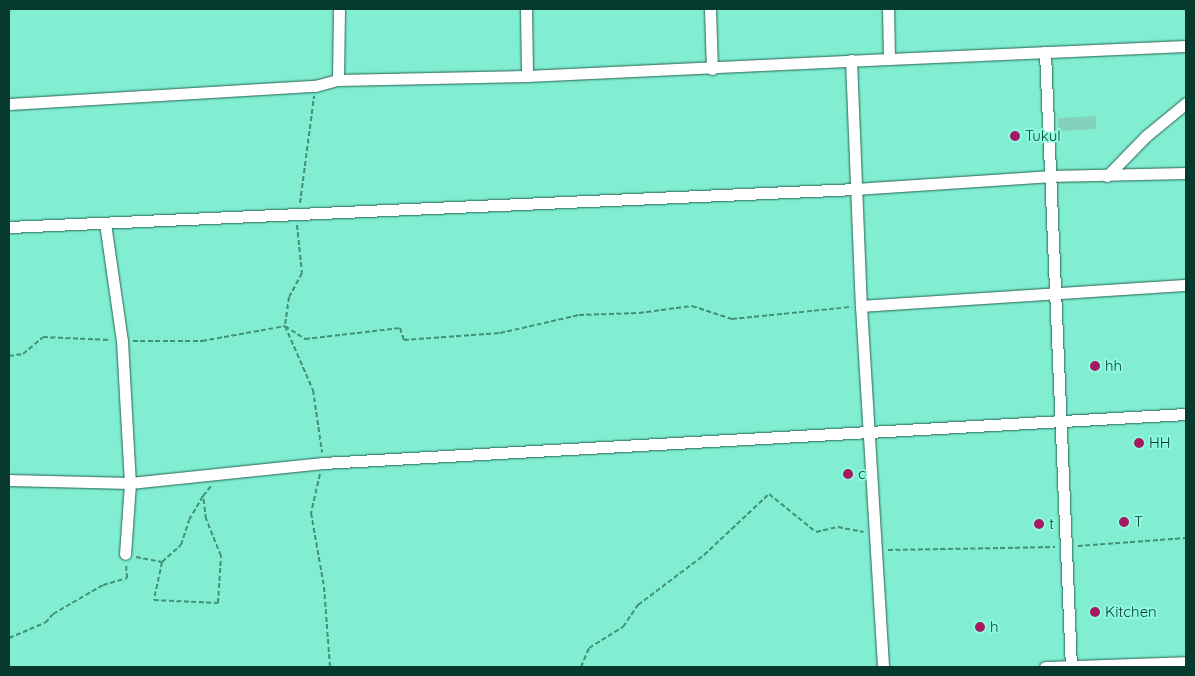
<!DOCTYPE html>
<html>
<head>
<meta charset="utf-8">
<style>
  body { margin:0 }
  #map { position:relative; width:1195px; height:676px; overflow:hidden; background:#81eed1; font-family:Quicksand,sans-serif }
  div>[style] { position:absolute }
  .green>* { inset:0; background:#84d1bc }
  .path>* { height:2px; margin-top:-1px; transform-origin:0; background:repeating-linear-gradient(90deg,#41907c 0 5px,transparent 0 7.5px) }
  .roads { filter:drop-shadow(0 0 1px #286354) drop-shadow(0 0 1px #286354) }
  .minor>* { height:11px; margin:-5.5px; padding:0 5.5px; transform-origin:5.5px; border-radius:5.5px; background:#fff }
  .dots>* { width:14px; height:14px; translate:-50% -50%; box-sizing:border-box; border:2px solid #8efbdf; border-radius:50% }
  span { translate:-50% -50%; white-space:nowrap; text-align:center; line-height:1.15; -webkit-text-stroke:4px #8efbdf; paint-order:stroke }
  .poi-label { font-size:15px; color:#073a2f }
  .left { translate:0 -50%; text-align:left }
  .frame { position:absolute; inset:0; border:10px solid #073a2f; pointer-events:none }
</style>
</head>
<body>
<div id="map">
  <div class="green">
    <div style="clip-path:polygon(1096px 116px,1096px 129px,1059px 131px,1058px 118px)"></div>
  </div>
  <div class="path">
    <div style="left:300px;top:203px;width:108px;rotate:-82.5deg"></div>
    <div style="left:297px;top:225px;width:48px;rotate:84.1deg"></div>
    <div style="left:302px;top:273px;width:27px;rotate:118deg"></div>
    <div style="left:289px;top:297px;width:29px;rotate:98deg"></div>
    <div style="left:285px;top:326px;width:70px;rotate:66.4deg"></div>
    <div style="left:313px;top:390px;width:63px;rotate:81.7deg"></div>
    <div style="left:133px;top:341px;width:69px"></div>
    <div style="left:202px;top:341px;width:84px;rotate:-10.2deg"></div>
    <div style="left:285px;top:326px;width:24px;rotate:33deg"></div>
    <div style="left:305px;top:339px;width:96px;rotate:-6.6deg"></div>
    <div style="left:400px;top:328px;width:13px;rotate:72deg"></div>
    <div style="left:404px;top:340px;width:96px;rotate:-4.2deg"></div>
    <div style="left:500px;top:333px;width:81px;rotate:-12.8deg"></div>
    <div style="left:579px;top:315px;width:60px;rotate:-1.9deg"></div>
    <div style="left:639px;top:313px;width:53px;rotate:-7.5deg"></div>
    <div style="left:692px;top:306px;width:42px;rotate:18deg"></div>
    <div style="left:732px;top:319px;width:120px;rotate:-5.8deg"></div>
    <div style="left:9px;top:356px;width:14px;rotate:-8deg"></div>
    <div style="left:23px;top:354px;width:26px;rotate:-40deg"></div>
    <div style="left:43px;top:337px;width:67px;rotate:2.6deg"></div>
    <div style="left:320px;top:474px;width:40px;rotate:103deg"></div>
    <div style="left:311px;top:513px;width:75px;rotate:80deg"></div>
    <div style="left:324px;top:587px;width:80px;rotate:85.7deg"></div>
    <div style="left:1078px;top:546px;width:108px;rotate:-4.2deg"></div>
    <div style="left:888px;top:550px;width:167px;rotate:-1deg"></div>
    <div style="left:136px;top:557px;width:26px;rotate:11deg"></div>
    <div style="left:162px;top:562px;width:39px;rotate:102deg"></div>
    <div style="left:154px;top:600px;width:64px;rotate:2.7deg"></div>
    <div style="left:218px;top:603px;width:47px;rotate:-86.3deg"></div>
    <div style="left:221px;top:556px;width:40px;rotate:-112deg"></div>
    <div style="left:206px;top:519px;width:23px;rotate:-97deg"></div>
    <div style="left:203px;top:496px;width:13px;rotate:-51deg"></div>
    <div style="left:162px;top:562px;width:25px;rotate:-42deg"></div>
    <div style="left:181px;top:545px;width:26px;rotate:-72deg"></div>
    <div style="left:189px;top:520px;width:28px;rotate:-60deg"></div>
    <div style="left:9px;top:638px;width:39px;rotate:-23deg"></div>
    <div style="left:45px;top:623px;width:12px;rotate:-48deg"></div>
    <div style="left:53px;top:614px;width:58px;rotate:-30.1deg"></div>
    <div style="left:103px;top:585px;width:25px;rotate:-16deg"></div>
    <div style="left:127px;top:578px;width:13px;rotate:-94deg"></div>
    <div style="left:581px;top:667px;width:21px;rotate:-67deg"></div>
    <div style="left:589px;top:648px;width:40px;rotate:-32deg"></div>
    <div style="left:623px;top:627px;width:27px;rotate:-56deg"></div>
    <div style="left:638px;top:605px;width:83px;rotate:-37.1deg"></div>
    <div style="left:704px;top:555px;width:89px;rotate:-43.2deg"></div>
    <div style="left:769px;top:494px;width:60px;rotate:39deg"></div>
    <div style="left:816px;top:532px;width:23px;rotate:-13deg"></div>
    <div style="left:838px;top:527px;width:26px;rotate:11deg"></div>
  </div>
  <div class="roads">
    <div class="minor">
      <div style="left:526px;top:9px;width:67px;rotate:89.1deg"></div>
      <div style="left:710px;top:9px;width:60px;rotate:88.1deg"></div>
      <div style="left:1045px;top:52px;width:616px;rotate:87.58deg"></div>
      <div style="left:889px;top:59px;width:297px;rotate:-2.5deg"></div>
      <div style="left:851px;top:60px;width:246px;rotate:87.7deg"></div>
      <div style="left:861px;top:306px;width:362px;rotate:86.5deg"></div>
      <div style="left:338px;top:80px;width:71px;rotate:-89.2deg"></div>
      <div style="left:9px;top:104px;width:307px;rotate:-3.4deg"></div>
      <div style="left:315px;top:86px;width:24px;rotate:-15deg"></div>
      <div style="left:338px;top:80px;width:189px;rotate:-1.2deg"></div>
      <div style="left:527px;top:76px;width:362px;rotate:-2.7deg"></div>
      <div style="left:889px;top:59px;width:50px;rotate:-91.1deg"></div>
      <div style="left:1107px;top:176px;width:56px;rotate:-45.7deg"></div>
      <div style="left:1146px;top:136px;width:52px;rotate:-39.5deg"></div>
      <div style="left:105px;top:223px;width:119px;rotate:81.8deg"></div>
      <div style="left:122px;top:341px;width:142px;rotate:86.8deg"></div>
      <div style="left:130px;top:483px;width:71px;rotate:94deg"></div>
      <div style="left:9px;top:227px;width:847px;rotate:-2.57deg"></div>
      <div style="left:855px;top:189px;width:194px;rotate:-3.8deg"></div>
      <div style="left:1049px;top:176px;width:137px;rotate:-1.3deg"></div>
      <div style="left:861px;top:306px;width:326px;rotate:-3.7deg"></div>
      <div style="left:9px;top:480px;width:121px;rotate:1.4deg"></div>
      <div style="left:130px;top:483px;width:194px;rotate:-5.9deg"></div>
      <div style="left:323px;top:463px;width:864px;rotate:-3.25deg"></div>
      <div style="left:1045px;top:667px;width:141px;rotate:-2deg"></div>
    </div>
  </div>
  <div class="dots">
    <div style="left:1015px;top:136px;background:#a31962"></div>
    <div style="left:1095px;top:366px;background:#a31962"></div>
    <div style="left:1139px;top:443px;background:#a31962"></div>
    <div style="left:848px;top:474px;background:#a31962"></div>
    <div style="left:1124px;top:522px;background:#a31962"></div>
    <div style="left:1039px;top:524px;background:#a31962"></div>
    <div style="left:1095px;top:612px;background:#a31962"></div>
    <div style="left:980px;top:627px;background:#a31962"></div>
  </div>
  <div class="poi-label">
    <span class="left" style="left:1025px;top:136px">Tukul</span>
    <span class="left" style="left:1105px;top:366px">hh</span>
    <span class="left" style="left:1149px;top:443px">HH</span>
    <span class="left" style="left:858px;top:474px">c</span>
    <span class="left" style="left:1134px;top:522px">T</span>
    <span class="left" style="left:1049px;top:524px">t</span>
    <span class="left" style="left:1105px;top:612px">Kitchen</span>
    <span class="left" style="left:990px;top:627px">h</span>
  </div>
  <div class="frame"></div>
</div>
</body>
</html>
